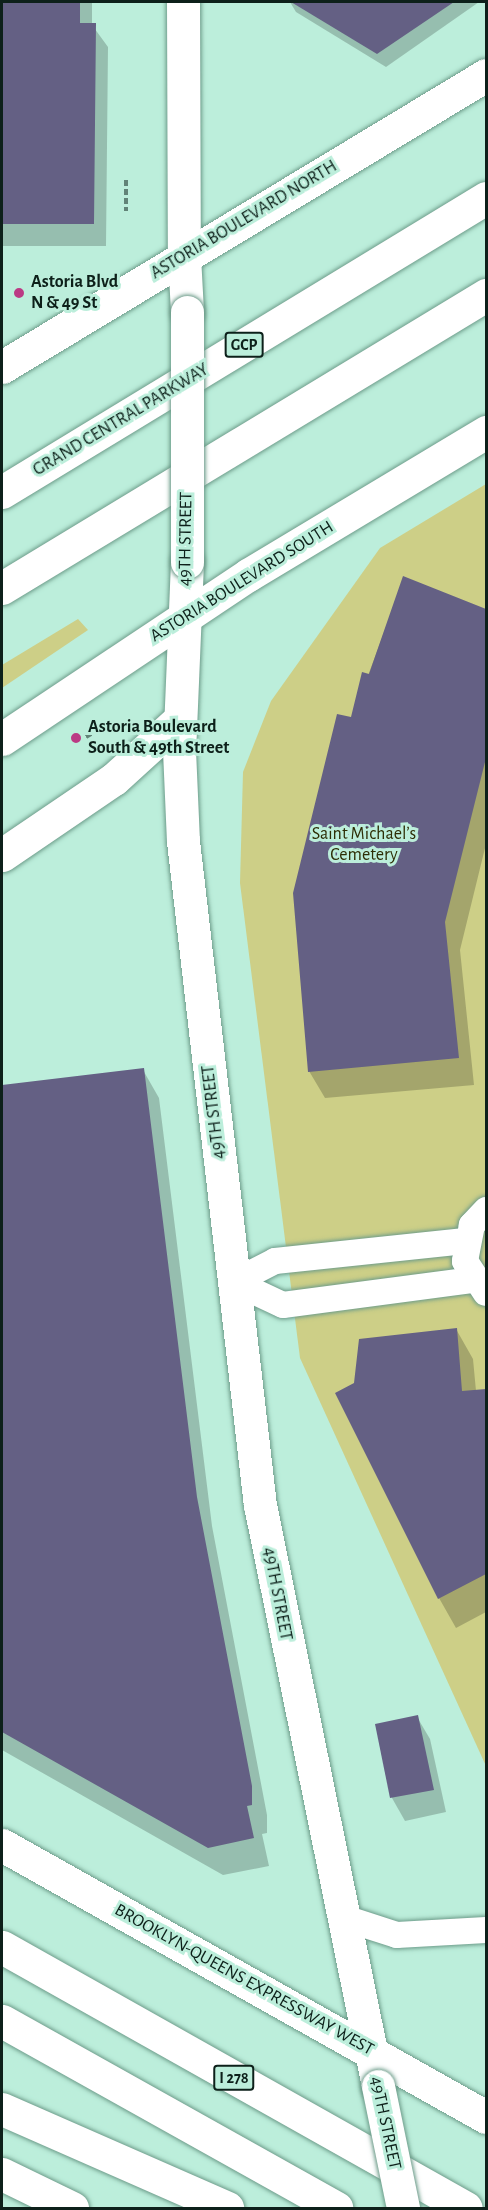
<!DOCTYPE html>
<html>
<head>
<meta charset="utf-8">
<style>
  body { margin:0 }
  #map { position:relative; width:488px; height:2210px; overflow:hidden; background:#bceedb; font-family:"Alegreya Sans",sans-serif }
  div>[style] { position:absolute }
  .green>* { inset:0; background:#cdcf87 }
  .shadow>* { inset:0; background:#0003 }
  .building>* { inset:0; background:#646084 }
  .path>* { height:4px; margin-top:-2px; transform-origin:0; background:repeating-linear-gradient(90deg,#618377 0 6px,transparent 0 9px) }
  .roads { filter:drop-shadow(0 0 2px #6d9c8a) drop-shadow(0 0 2px #6d9c8a) }
  .service>* { height:26px; margin:-13px; padding:0 13px; transform-origin:13px; border-radius:13px; background:#fff }
  .minor>* { height:33px; margin:-16.5px; padding:0 16.5px; transform-origin:16.5px; border-radius:16.5px; background:#fff }
  .tertiary>* { height:33px; margin:-16.5px; padding:0 16.5px; transform-origin:16.5px; border-radius:16.5px; background:#fff }
  .secondary>* { height:33px; margin:-16.5px; padding:0 16.5px; transform-origin:16.5px; border-radius:16.5px; background:#fff }
  .motorway>* { height:33px; margin:-16.5px; padding:0 16.5px; transform-origin:16.5px; border-radius:16.5px; background:#fff }
  .bridges { filter:drop-shadow(0 0 2px #6d9c8a) drop-shadow(0 0 2px #6d9c8a) }
  .tertiary-bridge>* { height:33px; margin:-16.5px; padding:0 16.5px; transform-origin:16.5px; border-radius:16.5px; background:#fff }
  .dots>* { width:16px; height:16px; translate:-50% -50%; box-sizing:border-box; border:3px solid #bceedb; border-radius:50% }
  span { translate:-50% -50%; white-space:nowrap; text-align:center; line-height:1.15; -webkit-text-stroke:6px #bceedb; paint-order:stroke }
  .shield-label span { padding:2px 4px; background:#bceedb; border:2px solid; border-radius:4px; -webkit-text-stroke-width:0 }
  .shield-label { font-size:16px; color:#0d201a; font-weight:700 }
  .street-label { font-size:18px; color:#0d201a }
  .poi-label { font-size:18px; color:#0d201a; font-weight:700 }
  .left { translate:0 -50%; text-align:left }
  .park-label { font-size:18px; color:#2d2d05 }
  .frame { position:absolute; inset:0; border:3px solid #0d201a; pointer-events:none }
</style>
</head>
<body>
<div id="map">
  <div class="green">
    <div style="clip-path:polygon(486px 484px,486px 1766px,300px 1358px,240px 883px,243px 772px,271px 701px,380px 548px)"></div>
    <div style="clip-path:polygon(78px 619px,88px 630px,2px 688px,2px 665px)"></div>
  </div>
  <div class="shadow">
    <div style="clip-path:polygon(2px 2px,92px 2px,92px 25px,108px 47px,106px 246px,2px 246px)"></div>
    <div style="clip-path:polygon(290px 2px,479px 2px,386px 67px,296px 12px)"></div>
    <div style="clip-path:polygon(404px 578px,486px 611px,486px 844px,460px 950px,474px 1085px,325px 1098px,309px 1071px,352px 719px)"></div>
    <div style="clip-path:polygon(143px 1070px,159px 1098px,212px 1526px,267px 1815px,267px 1833px,262px 1834px,269px 1866px,223px 1875px,2px 1750px,2px 1087px)"></div>
    <div style="clip-path:polygon(456px 1329px,473px 1359px,476px 1391px,486px 1390px,486px 1612px,456px 1628px,439px 1598px)"></div>
    <div style="clip-path:polygon(417px 1717px,430px 1739px,446px 1812px,405px 1821px,392px 1798px,376px 1725px)"></div>
  </div>
  <div class="building">
    <div style="clip-path:polygon(2px 2px,80px 2px,80px 23px,96px 23px,94px 224px,2px 224px)"></div>
    <div style="clip-path:polygon(291px 2px,454px 2px,377px 54px)"></div>
    <div style="clip-path:polygon(403px 576px,486px 609px,486px 758px,445px 922px,459px 1058px,308px 1072px,293px 893px,337px 714px,351px 717px,362px 672px,369px 674px)"></div>
    <div style="clip-path:polygon(144px 1068px,197px 1497px,252px 1786px,252px 1805px,247px 1806px,254px 1838px,208px 1848px,2px 1732px,2px 1085px)"></div>
    <div style="clip-path:polygon(457px 1328px,462px 1391px,486px 1389px,486px 1574px,438px 1599px,335px 1393px,354px 1383px,359px 1339px)"></div>
    <div style="clip-path:polygon(418px 1715px,434px 1790px,390px 1798px,375px 1724px)"></div>
  </div>
  <div class="path">
    <div style="left:126px;top:180px;width:31px;rotate:90deg"></div>
    <div style="left:86px;top:737px;width:26px;rotate:-31deg"></div>
  </div>
  <div class="roads">
    <div class="service">
      <div style="left:486px;top:1210px;width:21px;rotate:133deg"></div>
      <div style="left:472px;top:1225px;width:37px;rotate:101deg"></div>
      <div style="left:465px;top:1261px;width:38px;rotate:57deg"></div>
      <div style="left:465px;top:1241px;width:191px;rotate:174deg"></div>
      <div style="left:275px;top:1261px;width:46px;rotate:152.9deg"></div>
      <div style="left:234px;top:1282px;width:54px;rotate:25.1deg"></div>
      <div style="left:283px;top:1305px;width:192px;rotate:-7.5deg"></div>
      <div style="left:341px;top:1917px;width:59px;rotate:17.8deg"></div>
      <div style="left:397px;top:1935px;width:89px;rotate:-3.2deg"></div>
    </div>
    <div class="minor">
      <div style="left:183px;top:2px;width:254px;rotate:89.8deg"></div>
      <div style="left:2px;top:855px;width:135px;rotate:-34.2deg"></div>
      <div style="left:114px;top:779px;width:89px;rotate:-42.3deg"></div>
    </div>
    <div class="tertiary">
      <div style="left:184px;top:256px;width:56px;rotate:86.9deg"></div>
      <div style="left:187px;top:562px;width:188px;rotate:92.4deg"></div>
      <div style="left:179px;top:750px;width:91px;rotate:87.5deg"></div>
      <div style="left:183px;top:841px;width:668px;rotate:83.39deg"></div>
      <div style="left:260px;top:1505px;width:593px;rotate:78.52deg"></div>
      <div style="left:2px;top:1845px;width:555px;rotate:29.34deg"></div>
      <div style="left:2px;top:2174px;width:78px;rotate:25.9deg"></div>
    </div>
    <div class="secondary">
      <div style="left:2px;top:367px;width:565px;rotate:-31.1deg"></div>
      <div style="left:2px;top:739px;width:296px;rotate:-33.7deg"></div>
      <div style="left:248px;top:575px;width:278px;rotate:-31deg"></div>
    </div>
    <div class="motorway">
      <div style="left:2px;top:492px;width:566px;rotate:-31.28deg"></div>
      <div style="left:2px;top:588px;width:566px;rotate:-31.19deg"></div>
      <div style="left:2px;top:1947px;width:532px;rotate:29.36deg"></div>
      <div style="left:2px;top:2021px;width:383px;rotate:29.2deg"></div>
      <div style="left:2px;top:2109px;width:246px;rotate:23.7deg"></div>
    </div>
  </div>
  <div class="bridges">
    <div class="tertiary-bridge">
      <div style="left:187px;top:312px;width:250px;rotate:90deg"></div>
      <div style="left:378px;top:2086px;width:125px;rotate:78.4deg"></div>
    </div>
  </div>
  <div class="dots">
    <div style="left:19px;top:293px;background:#bb3a84"></div>
    <div style="left:76px;top:738px;background:#bb3a84"></div>
  </div>
  <div class="shield-label">
    <span style="left:244px;top:345px">GCP</span>
    <span style="left:234px;top:2078px">I 278</span>
  </div>
  <div class="street-label">
    <span style="left:244px;top:220px;rotate:-31deg">ASTORIA BOULEVARD NORTH</span>
    <span style="left:121px;top:420px;rotate:-31deg">GRAND CENTRAL PARKWAY</span>
    <span style="left:186px;top:539px;rotate:-89deg">49TH STREET</span>
    <span style="left:242px;top:582px;rotate:-32deg">ASTORIA BOULEVARD SOUTH</span>
    <span style="left:214px;top:1112px;rotate:-97deg">49TH STREET</span>
    <span style="left:277px;top:1594px;rotate:79deg">49TH STREET</span>
    <span style="left:244px;top:1980px;rotate:29deg">BROOKLYN-QUEENS EXPRESSWAY WEST</span>
    <span style="left:385px;top:2123px;rotate:78deg">49TH STREET</span>
  </div>
  <div class="poi-label">
    <span class="left" style="left:31px;top:293px">Astoria Blvd<br>N &amp; 49 St</span>
    <span class="left" style="left:88px;top:738px">Astoria Boulevard<br>South &amp; 49th Street</span>
  </div>
  <div class="park-label">
    <span style="left:364px;top:845px">Saint Michael’s<br>Cemetery</span>
  </div>
  <div class="frame"></div>
</div>
</body>
</html>
